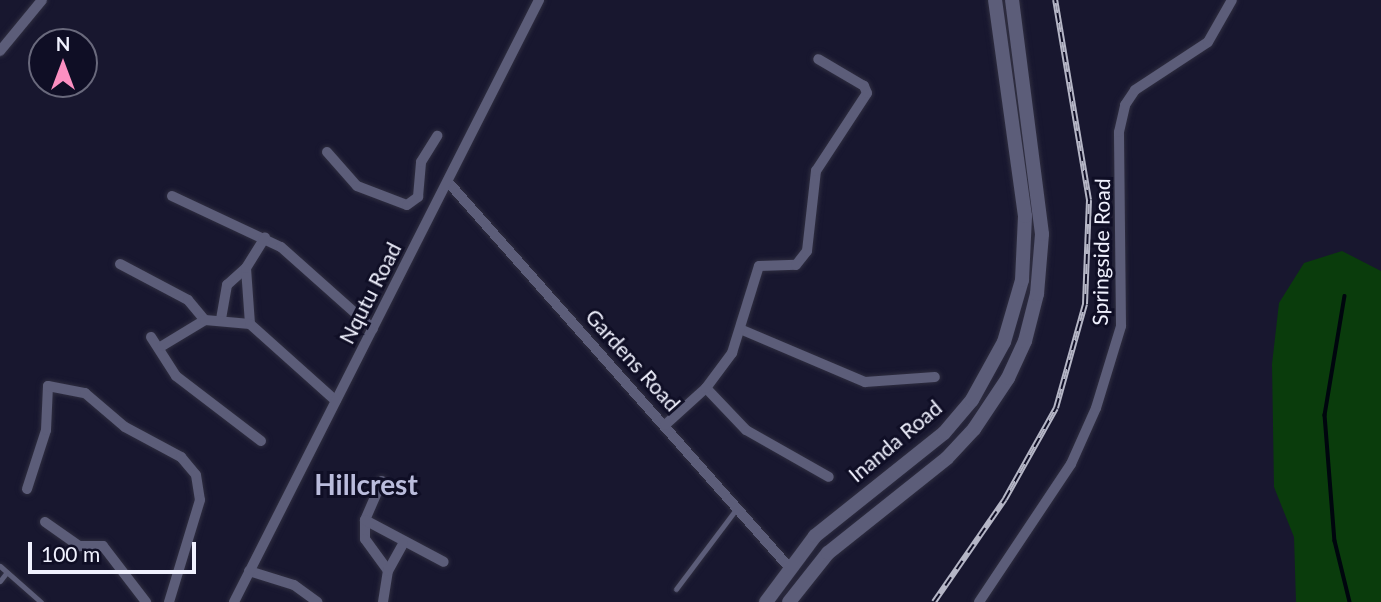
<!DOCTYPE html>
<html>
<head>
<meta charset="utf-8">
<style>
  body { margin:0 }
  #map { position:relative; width:1381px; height:602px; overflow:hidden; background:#18172f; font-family:Lato,sans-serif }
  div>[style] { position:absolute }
  .green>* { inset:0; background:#0a3c0c }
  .stream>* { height:3.5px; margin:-1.75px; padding:0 1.75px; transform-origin:1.75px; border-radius:1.75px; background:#00060e }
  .roads { filter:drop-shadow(0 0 2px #2f2e40) drop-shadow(0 0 2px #2f2e40) }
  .service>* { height:5px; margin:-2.5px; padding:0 2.5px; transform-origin:2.5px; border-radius:2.5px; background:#5c5d79 }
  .minor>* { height:10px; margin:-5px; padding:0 5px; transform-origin:5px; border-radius:5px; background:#5c5d79 }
  .secondary>* { height:14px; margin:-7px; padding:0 7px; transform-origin:7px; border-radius:7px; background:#5c5d79 }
  .rail>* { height:6px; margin-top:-3px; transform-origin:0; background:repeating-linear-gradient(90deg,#0f0e25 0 10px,#b5b6c6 0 20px); box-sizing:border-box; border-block:2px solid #b5b6c6 }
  span { translate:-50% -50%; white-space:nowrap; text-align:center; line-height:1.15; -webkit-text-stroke:6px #0f0e25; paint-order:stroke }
  .street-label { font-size:21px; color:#f0f1fe }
  .district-label { font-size:28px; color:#babcdc; font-weight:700 }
  .north { position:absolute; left:28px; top:28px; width:70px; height:70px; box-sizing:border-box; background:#0f0e25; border:2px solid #69697c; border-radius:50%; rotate:0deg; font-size:19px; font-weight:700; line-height:28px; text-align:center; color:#f0f1fe }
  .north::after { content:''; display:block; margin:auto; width:24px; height:32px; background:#fc8fc1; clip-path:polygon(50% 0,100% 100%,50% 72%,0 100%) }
  .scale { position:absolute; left:28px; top:542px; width:168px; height:32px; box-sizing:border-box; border:4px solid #f0f1fe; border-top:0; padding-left:9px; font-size:21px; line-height:24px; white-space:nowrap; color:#f0f1fe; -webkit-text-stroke:5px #0f0e25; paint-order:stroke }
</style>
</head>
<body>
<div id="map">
  <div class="green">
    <div style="clip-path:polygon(1342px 251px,1381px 271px,1381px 602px,1296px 602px,1294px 537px,1274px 487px,1272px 364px,1279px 303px,1304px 263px)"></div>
  </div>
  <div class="stream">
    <div style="left:1345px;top:296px;width:121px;rotate:99.5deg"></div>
    <div style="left:1325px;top:415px;width:126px;rotate:85.5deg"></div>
    <div style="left:1335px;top:541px;width:63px;rotate:76.2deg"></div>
  </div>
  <div class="roads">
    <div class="service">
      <div style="left:0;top:566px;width:55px;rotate:41.3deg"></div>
      <div style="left:0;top:581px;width:11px;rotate:-52deg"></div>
      <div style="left:676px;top:589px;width:101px;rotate:-53deg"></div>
    </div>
    <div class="minor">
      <div style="left:0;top:51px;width:66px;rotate:-50.5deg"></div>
      <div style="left:327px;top:152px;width:45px;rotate:48.6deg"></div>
      <div style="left:357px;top:186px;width:53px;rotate:20.8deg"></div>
      <div style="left:407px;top:205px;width:14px;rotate:-36deg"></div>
      <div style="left:418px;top:197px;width:35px;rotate:-85deg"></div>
      <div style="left:421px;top:162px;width:31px;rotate:-58deg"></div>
      <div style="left:448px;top:182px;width:513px;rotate:48.48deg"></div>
      <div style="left:172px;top:196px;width:120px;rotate:25.1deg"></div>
      <div style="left:281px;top:247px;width:123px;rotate:41.7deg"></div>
      <div style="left:120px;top:264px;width:77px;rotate:27.9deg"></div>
      <div style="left:188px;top:300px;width:26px;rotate:50deg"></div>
      <div style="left:221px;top:319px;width:35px;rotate:-80deg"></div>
      <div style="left:227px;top:285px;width:25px;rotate:-42deg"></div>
      <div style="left:250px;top:324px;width:56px;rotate:-94.1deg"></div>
      <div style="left:246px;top:268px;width:36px;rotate:-58deg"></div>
      <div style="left:740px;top:329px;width:136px;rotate:23deg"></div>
      <div style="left:865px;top:382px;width:70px;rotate:-4.1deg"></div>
      <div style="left:151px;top:337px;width:46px;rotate:57.3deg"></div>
      <div style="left:176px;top:376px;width:107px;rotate:37.4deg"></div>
      <div style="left:162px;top:346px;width:50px;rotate:-31.2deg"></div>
      <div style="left:205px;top:320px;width:45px;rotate:5.1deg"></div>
      <div style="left:250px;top:324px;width:115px;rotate:41.8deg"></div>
      <div style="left:706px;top:388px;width:58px;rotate:46.4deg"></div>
      <div style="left:746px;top:430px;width:95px;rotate:29.5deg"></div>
      <div style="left:665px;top:425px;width:55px;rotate:-42.1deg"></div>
      <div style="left:706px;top:388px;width:44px;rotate:-53.4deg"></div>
      <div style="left:732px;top:353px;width:91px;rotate:-72.8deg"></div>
      <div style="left:759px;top:266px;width:37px;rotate:-2deg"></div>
      <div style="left:796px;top:265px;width:18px;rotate:-52deg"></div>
      <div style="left:807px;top:251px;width:81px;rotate:-83.6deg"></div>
      <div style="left:816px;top:171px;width:93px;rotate:-56.8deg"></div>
      <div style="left:867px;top:93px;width:8px;rotate:-113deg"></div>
      <div style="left:864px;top:86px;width:53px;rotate:-149.6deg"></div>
      <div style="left:382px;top:481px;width:43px;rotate:113.6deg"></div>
      <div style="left:365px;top:520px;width:19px;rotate:90deg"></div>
      <div style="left:365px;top:539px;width:39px;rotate:54deg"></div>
      <div style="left:27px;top:489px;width:62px;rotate:-72.1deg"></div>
      <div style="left:46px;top:430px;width:44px;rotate:-87.4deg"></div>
      <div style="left:48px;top:386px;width:38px;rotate:11deg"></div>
      <div style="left:85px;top:393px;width:52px;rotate:40.4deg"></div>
      <div style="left:125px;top:427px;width:64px;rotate:28.2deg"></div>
      <div style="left:181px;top:457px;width:23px;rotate:50deg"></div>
      <div style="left:196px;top:475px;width:25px;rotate:81deg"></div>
      <div style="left:200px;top:500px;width:107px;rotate:106.9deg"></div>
      <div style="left:365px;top:520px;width:89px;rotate:28deg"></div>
      <div style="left:45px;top:522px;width:42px;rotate:35.2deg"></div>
      <div style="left:79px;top:546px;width:24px"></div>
      <div style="left:103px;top:546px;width:71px;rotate:52.5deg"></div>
      <div style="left:249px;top:571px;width:47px;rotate:17.3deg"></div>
      <div style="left:294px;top:585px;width:29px;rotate:36deg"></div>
      <div style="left:234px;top:602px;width:675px;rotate:-63.13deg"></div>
      <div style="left:383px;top:602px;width:31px;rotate:-81deg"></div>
      <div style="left:388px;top:571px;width:31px;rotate:-61deg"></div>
      <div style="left:979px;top:602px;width:166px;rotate:-56.3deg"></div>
      <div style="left:1071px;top:464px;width:61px;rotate:-65.9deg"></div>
      <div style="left:1096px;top:408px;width:86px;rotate:-73deg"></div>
      <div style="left:1121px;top:326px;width:194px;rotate:-90.6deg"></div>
      <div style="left:1119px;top:132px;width:28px;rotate:-77deg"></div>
      <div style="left:1125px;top:105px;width:18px;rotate:-56deg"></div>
      <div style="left:1135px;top:90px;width:87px;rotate:-33.3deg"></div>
      <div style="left:1208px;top:42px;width:48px;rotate:-60.3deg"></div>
    </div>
    <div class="secondary">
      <div style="left:766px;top:602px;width:82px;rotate:-53.4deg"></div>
      <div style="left:815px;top:536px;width:165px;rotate:-38.6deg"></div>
      <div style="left:944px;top:433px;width:43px;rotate:-49.7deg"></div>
      <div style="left:972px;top:400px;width:66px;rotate:-61.1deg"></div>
      <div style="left:1004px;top:342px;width:65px;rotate:-73.8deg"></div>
      <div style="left:1022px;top:280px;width:64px;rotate:-87.3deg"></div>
      <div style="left:1025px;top:216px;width:218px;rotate:-97.9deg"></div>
      <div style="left:789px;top:602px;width:63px;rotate:-51.5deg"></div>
      <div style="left:828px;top:553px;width:152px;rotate:-38.6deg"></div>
      <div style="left:947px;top:458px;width:40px;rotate:-47deg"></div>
      <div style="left:974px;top:429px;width:61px;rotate:-56.3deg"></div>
      <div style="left:1008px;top:378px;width:41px;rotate:-65.3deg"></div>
      <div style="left:1025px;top:341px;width:49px;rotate:-75.7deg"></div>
      <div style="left:1037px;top:294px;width:60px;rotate:-85.2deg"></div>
      <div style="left:1042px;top:234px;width:236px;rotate:-97.3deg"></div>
    </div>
  </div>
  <div class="rail">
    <div style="left:934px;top:602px;width:125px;rotate:-55.4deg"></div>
    <div style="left:1005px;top:499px;width:104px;rotate:-60.7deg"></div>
    <div style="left:1056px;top:408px;width:108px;rotate:-74.4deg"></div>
    <div style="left:1085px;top:304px;width:104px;rotate:-87.8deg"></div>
    <div style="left:1089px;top:200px;width:203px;rotate:-99.6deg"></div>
  </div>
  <div class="street-label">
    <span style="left:1101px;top:252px;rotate:-89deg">Springside Road</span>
    <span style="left:370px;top:293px;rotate:-63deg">Nqutu Road</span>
    <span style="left:633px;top:360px;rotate:48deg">Gardens Road</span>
    <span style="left:895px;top:441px;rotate:-40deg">Inanda Road</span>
  </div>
  <div class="district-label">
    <span style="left:366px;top:484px">Hillcrest</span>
  </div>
  <div class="north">N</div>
  <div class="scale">100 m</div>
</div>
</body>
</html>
